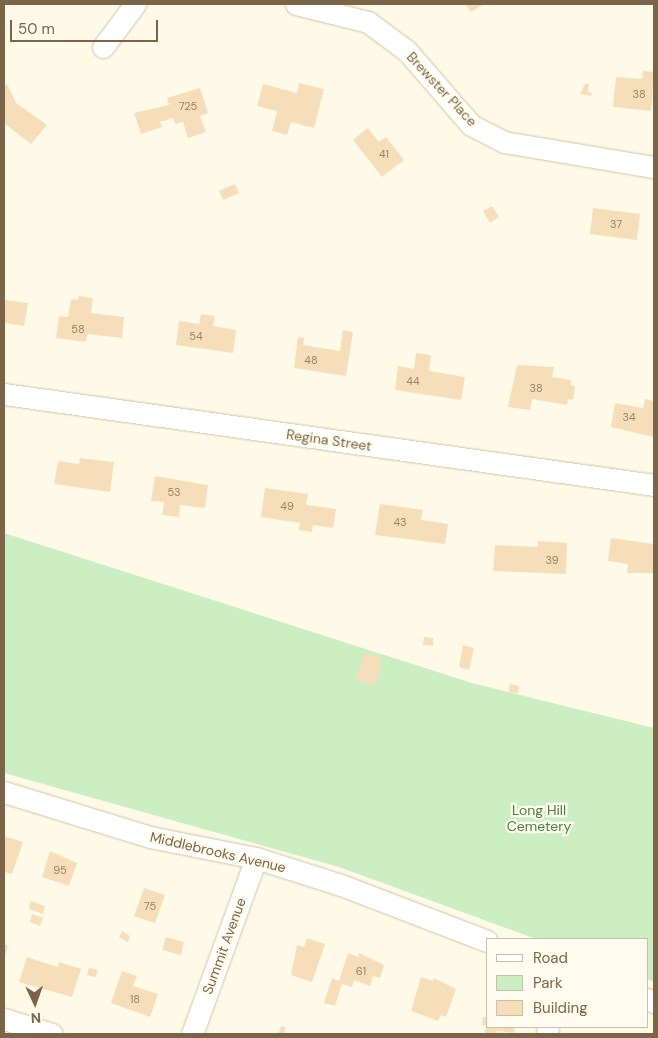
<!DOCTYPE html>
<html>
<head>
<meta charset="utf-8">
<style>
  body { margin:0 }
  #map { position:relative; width:658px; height:1038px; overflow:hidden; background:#fefae7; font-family:"DM Sans",sans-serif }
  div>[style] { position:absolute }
  .green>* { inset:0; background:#cceec3 }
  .building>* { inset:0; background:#f7debb }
  .roads { filter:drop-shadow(0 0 1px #d2c3aa) drop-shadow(0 0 1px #d2c3aa) }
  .minor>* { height:21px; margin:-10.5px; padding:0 10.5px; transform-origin:10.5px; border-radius:10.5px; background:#fff }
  span { translate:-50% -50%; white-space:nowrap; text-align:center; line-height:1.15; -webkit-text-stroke:4.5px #fffcef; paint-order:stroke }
  .number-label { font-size:11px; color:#9a8264 }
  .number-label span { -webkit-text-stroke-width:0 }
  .street-label { font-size:14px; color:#7b6447 }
  .park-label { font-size:14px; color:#45823e }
  .frame { position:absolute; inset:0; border:5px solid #7b6447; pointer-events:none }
  .legend { position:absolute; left:486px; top:938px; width:162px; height:90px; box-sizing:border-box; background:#fffcef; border:1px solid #cabfac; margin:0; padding:6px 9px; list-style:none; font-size:15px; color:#7b6447 }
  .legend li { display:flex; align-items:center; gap:10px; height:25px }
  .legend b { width:25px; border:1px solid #cabfac }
  .north { position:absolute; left:10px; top:978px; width:50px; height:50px; -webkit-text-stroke:4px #fffcef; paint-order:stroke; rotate:177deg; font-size:14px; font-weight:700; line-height:20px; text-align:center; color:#7b6447 }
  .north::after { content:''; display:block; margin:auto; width:18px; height:22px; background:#7b6447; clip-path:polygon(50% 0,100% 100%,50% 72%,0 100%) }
  .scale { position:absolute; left:10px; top:20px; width:148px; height:22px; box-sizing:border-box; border:2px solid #7b6447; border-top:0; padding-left:6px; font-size:15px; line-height:18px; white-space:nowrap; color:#7b6447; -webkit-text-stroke:4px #fffcef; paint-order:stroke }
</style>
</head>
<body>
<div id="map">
  <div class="green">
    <div style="clip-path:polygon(4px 533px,472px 683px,654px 728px,654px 982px,647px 979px,647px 939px,536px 939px,339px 867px,4px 773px)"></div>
  </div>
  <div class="building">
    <div style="clip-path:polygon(465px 4px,484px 4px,471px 12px)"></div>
    <div style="clip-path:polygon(643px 71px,654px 72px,651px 111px,613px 107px,616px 77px,642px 79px)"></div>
    <div style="clip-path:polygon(299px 83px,324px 89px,314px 128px,291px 122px,287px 135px,272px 131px,277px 111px,257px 106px,263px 84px,297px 93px)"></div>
    <div style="clip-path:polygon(7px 84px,16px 103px,47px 125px,31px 144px,4px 123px,4px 86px)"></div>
    <div style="clip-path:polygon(585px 84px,589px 84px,588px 92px,592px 92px,591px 96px,580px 94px)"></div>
    <div style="clip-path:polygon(200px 88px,208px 113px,200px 116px,206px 132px,188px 138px,183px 122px,175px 124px,173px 118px,160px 122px,162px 127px,141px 134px,134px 113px,169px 105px,167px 98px)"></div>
    <div style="clip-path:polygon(368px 128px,379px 142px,386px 137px,404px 160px,382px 177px,353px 140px)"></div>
    <div style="clip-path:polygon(235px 184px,239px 193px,223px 200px,219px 191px)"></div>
    <div style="clip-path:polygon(492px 206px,499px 217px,490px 223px,483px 211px)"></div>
    <div style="clip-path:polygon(593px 208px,640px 214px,637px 240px,590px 234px)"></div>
    <div style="clip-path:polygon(79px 296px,93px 298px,91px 313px,124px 317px,122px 338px,88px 334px,86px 342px,56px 338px,59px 316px,68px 317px,71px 299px,78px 300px)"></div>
    <div style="clip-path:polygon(4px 300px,28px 303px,24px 326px,4px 323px)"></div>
    <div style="clip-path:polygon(201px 314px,215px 316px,213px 326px,236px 330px,233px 353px,176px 345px,179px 321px,199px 324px)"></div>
    <div style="clip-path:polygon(343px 330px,353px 332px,346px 376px,294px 368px,298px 337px,304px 338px,303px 345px,340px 351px)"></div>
    <div style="clip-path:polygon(416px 353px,431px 355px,429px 371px,465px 377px,461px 400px,395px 390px,398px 366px,414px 369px)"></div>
    <div style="clip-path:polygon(517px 365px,554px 367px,552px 377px,571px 380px,571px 385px,575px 386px,573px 400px,568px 399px,567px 405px,532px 399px,530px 410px,508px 407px)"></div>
    <div style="clip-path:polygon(645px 399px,654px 401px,654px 437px,611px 427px,615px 403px,643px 408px)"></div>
    <div style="clip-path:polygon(80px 458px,114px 462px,110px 492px,54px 484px,58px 461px,79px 464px)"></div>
    <div style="clip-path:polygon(155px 476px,208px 485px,205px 508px,180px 505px,179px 517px,162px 515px,164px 502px,151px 501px)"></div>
    <div style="clip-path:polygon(265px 488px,308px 494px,306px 505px,336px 509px,333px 528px,313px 525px,312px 532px,299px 530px,300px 523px,261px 517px)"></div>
    <div style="clip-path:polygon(380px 504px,423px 510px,421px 520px,448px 524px,445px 544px,375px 535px)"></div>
    <div style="clip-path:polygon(611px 538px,653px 544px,654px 573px,627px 573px,628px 564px,608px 561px)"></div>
    <div style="clip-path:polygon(538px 541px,567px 543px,566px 574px,493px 571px,495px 545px,538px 547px)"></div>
    <div style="clip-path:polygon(424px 637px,433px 638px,433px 646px,423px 645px)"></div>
    <div style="clip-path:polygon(463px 645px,474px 648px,469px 670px,459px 667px)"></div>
    <div style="clip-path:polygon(364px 653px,382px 658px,375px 685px,356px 680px)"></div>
    <div style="clip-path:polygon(510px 684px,519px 686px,518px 693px,509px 692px)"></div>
    <div style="clip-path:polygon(4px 836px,23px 842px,12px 874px,4px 872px)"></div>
    <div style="clip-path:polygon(50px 851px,77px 863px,69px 886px,42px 877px)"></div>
    <div style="clip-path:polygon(144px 888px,165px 895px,155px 923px,134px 916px)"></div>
    <div style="clip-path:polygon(31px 901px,45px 906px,43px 914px,29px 909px)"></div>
    <div style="clip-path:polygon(32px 914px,43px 918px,40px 926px,30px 922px)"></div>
    <div style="clip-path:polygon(122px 931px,130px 936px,128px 942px,119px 937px)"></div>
    <div style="clip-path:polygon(166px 937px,184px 942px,181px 955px,162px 950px)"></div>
    <div style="clip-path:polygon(307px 938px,325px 944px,312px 982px,291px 975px,297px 945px,304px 947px)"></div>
    <div style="clip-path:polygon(4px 944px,8px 946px,4px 959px)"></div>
    <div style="clip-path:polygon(348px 953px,358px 957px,359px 953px,384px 965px,380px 978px,373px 976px,370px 986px,354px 980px,352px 987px,342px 984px,335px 1006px,324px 1003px,332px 978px,339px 981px)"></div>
    <div style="clip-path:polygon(27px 957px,58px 967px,59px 962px,81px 969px,72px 997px,19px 982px)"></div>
    <div style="clip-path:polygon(89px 968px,98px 970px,96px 977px,87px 975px)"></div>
    <div style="clip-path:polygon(122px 971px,137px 976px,133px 986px,158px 994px,150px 1017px,111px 1003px)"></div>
    <div style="clip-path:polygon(421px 977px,433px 981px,434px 978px,456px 989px,446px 1017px,441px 1015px,438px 1021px,411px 1011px)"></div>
    <div style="clip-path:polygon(483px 1017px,487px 1017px,487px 1025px,482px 1025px)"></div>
    <div style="clip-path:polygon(281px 1026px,286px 1027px,284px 1034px,278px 1034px)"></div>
    <div style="clip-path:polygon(486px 1027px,515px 1027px,514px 1033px,497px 1031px,496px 1034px,485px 1034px)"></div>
  </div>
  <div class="roads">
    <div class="minor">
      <div style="left:296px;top:4px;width:74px;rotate:14deg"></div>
      <div style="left:368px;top:22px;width:49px;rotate:36.6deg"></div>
      <div style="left:407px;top:51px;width:98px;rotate:49.1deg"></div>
      <div style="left:471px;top:125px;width:37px;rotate:27deg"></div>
      <div style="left:504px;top:142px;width:152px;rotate:9.5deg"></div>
      <div style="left:103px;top:47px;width:54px;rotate:-53.3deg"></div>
      <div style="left:4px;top:394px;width:656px;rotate:7.97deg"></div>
      <div style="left:4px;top:792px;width:153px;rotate:17.1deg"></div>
      <div style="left:150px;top:837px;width:108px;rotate:11.2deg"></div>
      <div style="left:256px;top:858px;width:89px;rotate:17.6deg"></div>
      <div style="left:341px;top:885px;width:156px;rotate:21deg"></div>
      <div style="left:647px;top:999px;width:8px;rotate:23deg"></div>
      <div style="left:4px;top:1019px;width:50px;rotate:17.4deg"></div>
      <div style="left:192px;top:1034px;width:187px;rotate:-70deg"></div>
      <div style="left:547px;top:1034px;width:7px;rotate:-82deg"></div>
    </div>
  </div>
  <div class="number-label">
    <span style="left:639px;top:94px">38</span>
    <span style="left:188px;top:106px">725</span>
    <span style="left:384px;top:154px">41</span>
    <span style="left:616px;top:224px">37</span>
    <span style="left:78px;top:329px">58</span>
    <span style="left:196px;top:336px">54</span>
    <span style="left:311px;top:360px">48</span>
    <span style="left:413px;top:381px">44</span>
    <span style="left:536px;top:388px">38</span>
    <span style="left:629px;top:417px">34</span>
    <span style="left:174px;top:492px">53</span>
    <span style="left:287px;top:506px">49</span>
    <span style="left:400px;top:522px">43</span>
    <span style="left:552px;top:560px">39</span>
    <span style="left:60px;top:870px">95</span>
    <span style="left:150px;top:906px">75</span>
    <span style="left:361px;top:971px">61</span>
    <span style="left:135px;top:999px">18</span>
  </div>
  <div class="street-label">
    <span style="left:442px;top:89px;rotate:47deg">Brewster Place</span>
    <span style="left:329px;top:440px;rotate:8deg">Regina Street</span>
    <span style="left:218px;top:852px;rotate:13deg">Middlebrooks Avenue</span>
    <span style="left:224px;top:946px;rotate:-70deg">Summit Avenue</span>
  </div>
  <div class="park-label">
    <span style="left:539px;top:818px">Long Hill<br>Cemetery</span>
  </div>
  <div class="frame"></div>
  <ul class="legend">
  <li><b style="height:6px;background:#fff"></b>Road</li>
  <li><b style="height:14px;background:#cceec3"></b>Park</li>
  <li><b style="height:14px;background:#f7debb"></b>Building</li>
  </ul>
  <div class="north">N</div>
  <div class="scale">50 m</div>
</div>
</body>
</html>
